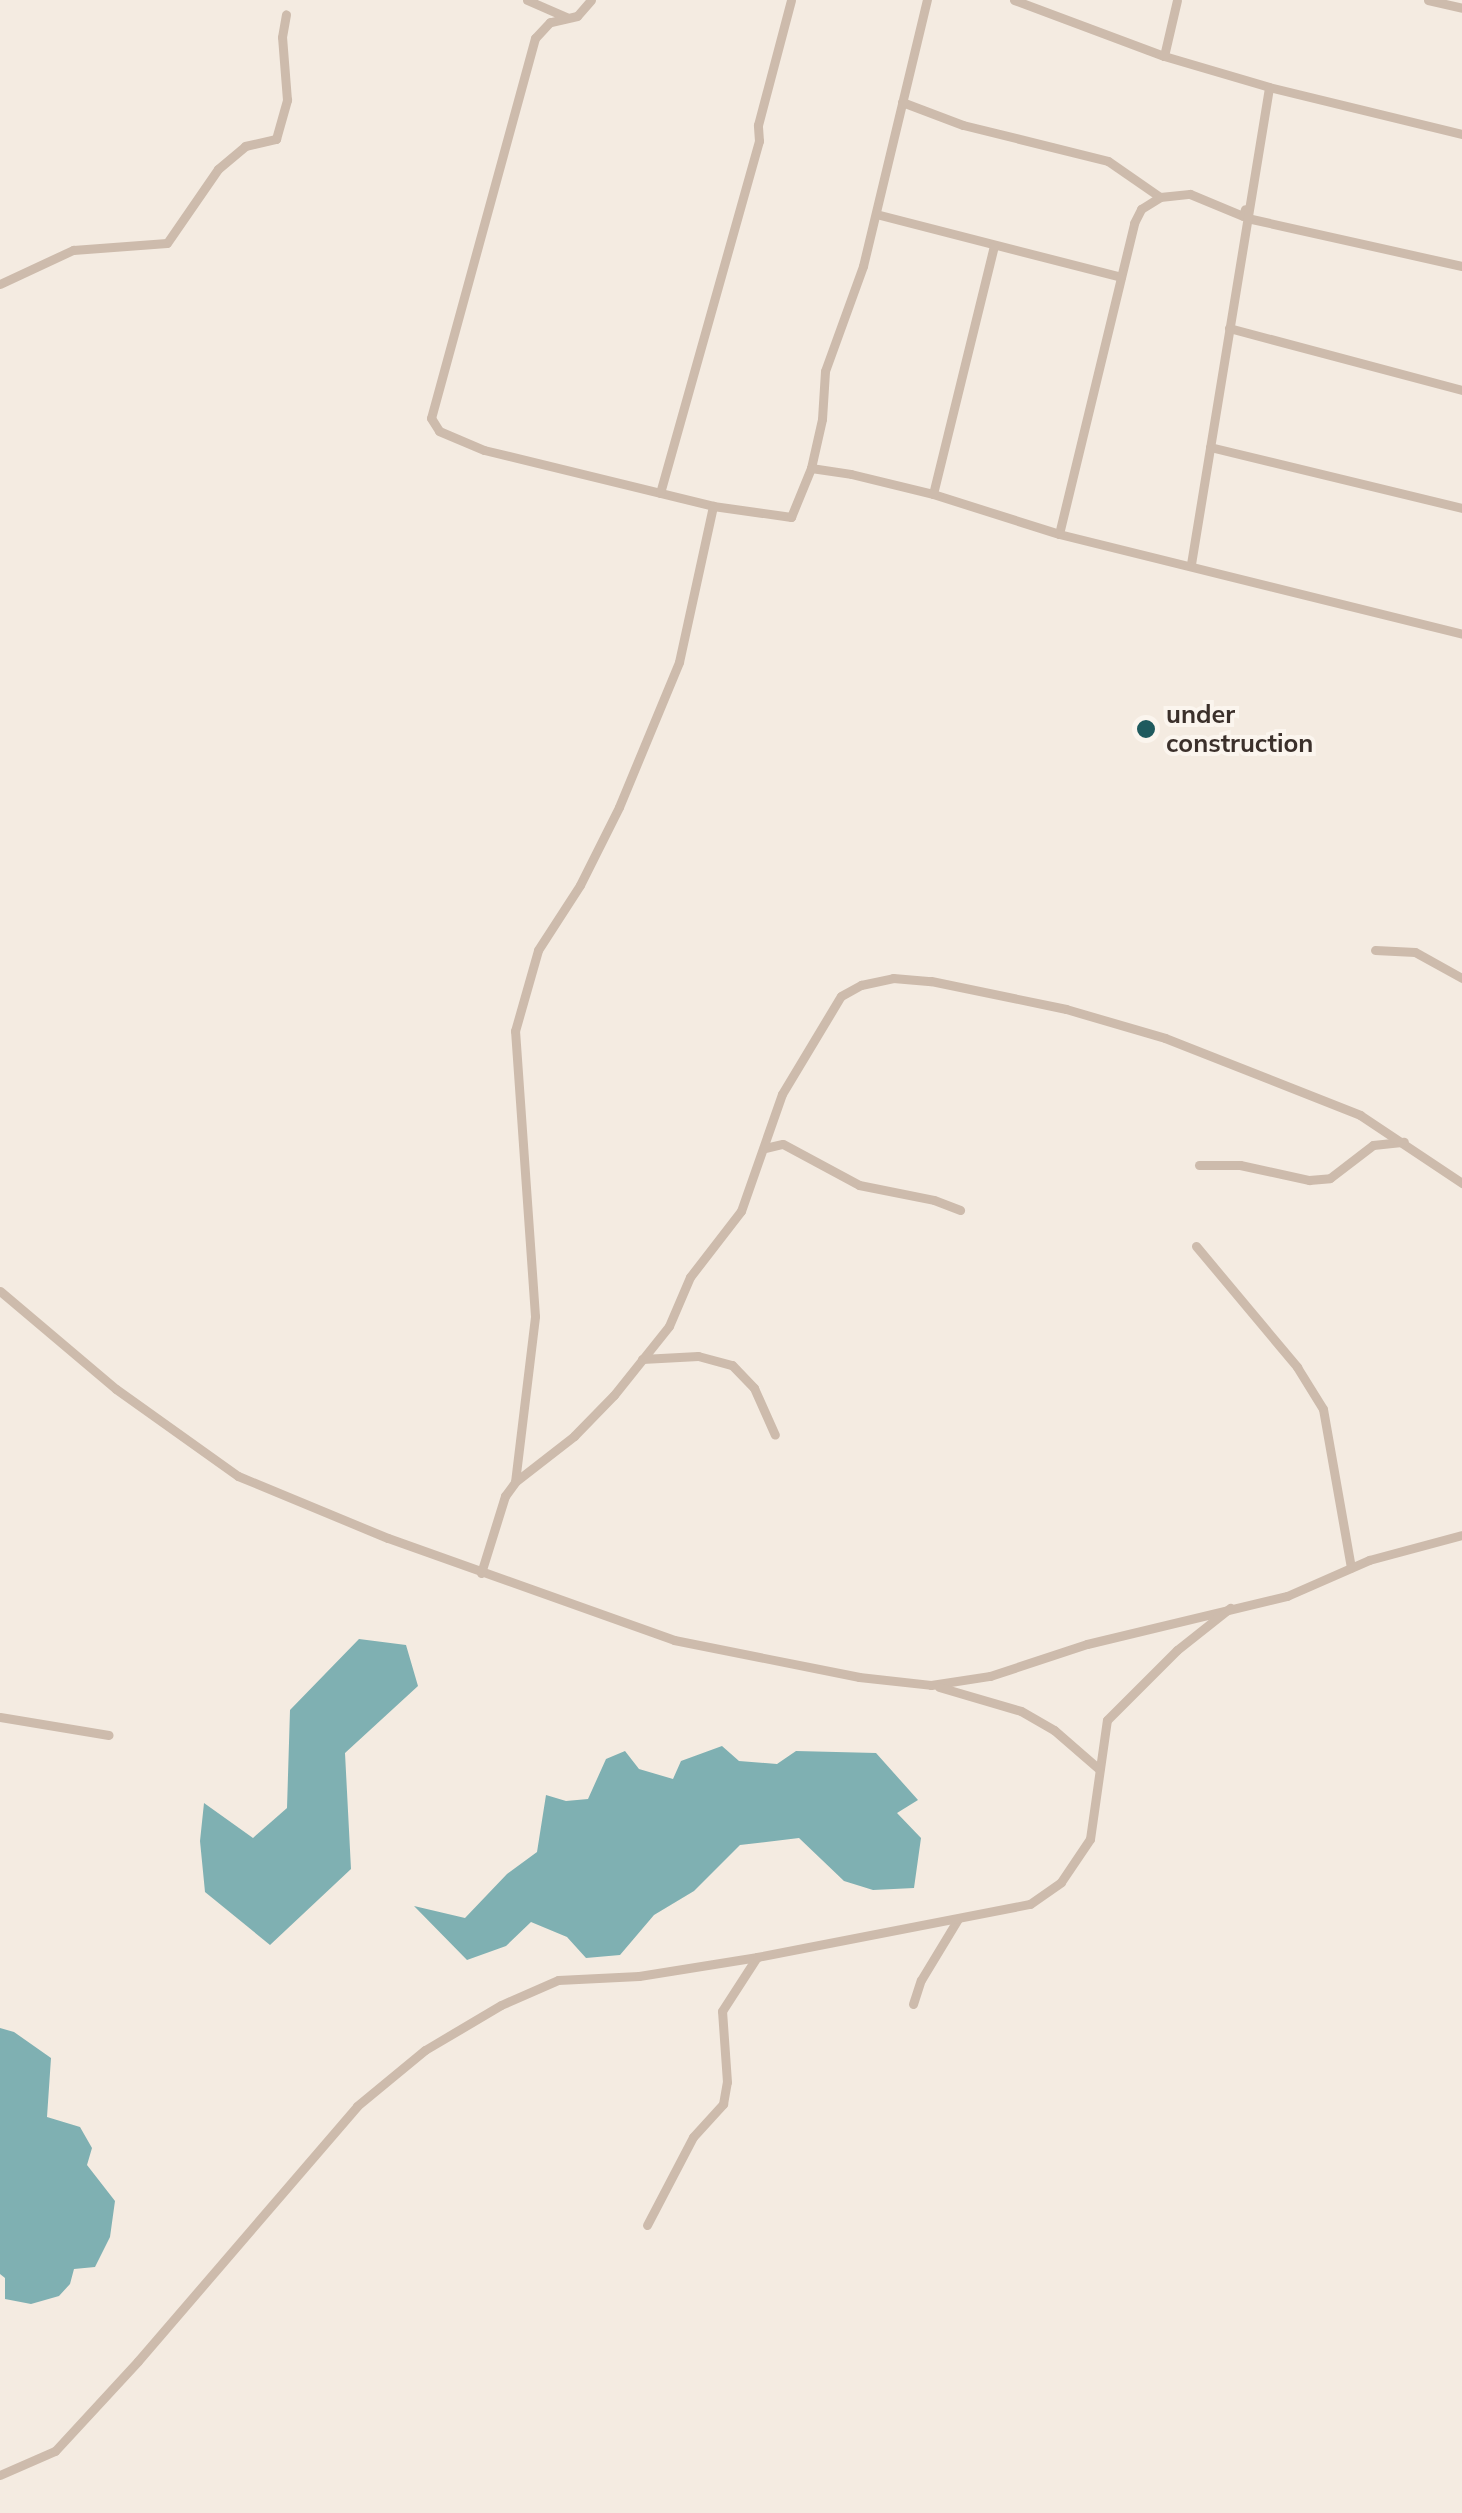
<!DOCTYPE html>
<html>
<head>
<meta charset="utf-8">
<style>
  body { margin:0 }
  #map { position:relative; width:1462px; height:2513px; overflow:hidden; background:#f4ebe1; font-family:Mulish,sans-serif }
  div>[style] { position:absolute }
  .water>* { inset:0; background:#7fb0b2 }
  .minor>* { height:9px; margin:-4.5px; padding:0 4.5px; transform-origin:4.5px; border-radius:4.5px; background:#cdbbac }
  .dots>* { width:28px; height:28px; translate:-50% -50%; box-sizing:border-box; border:5px solid #fbf5ee; border-radius:50% }
  span { translate:-50% -50%; white-space:nowrap; text-align:center; line-height:1.15; -webkit-text-stroke:8px #fbf5ee; paint-order:stroke }
  .poi-label { font-size:25px; color:#3b302b; font-weight:700 }
  .left { translate:0 -50%; text-align:left }
</style>
</head>
<body>
<div id="map">
  <div class="water">
    <div style="clip-path:polygon(359px 1639px,406px 1645px,418px 1686px,345px 1753px,351px 1869px,270px 1945px,205px 1892px,200px 1841px,204px 1803px,253px 1838px,287px 1808px,290px 1710px)"></div>
    <div style="clip-path:polygon(722px 1746px,739px 1761px,777px 1764px,796px 1751px,876px 1753px,918px 1800px,897px 1813px,921px 1838px,914px 1888px,873px 1890px,844px 1881px,799px 1838px,740px 1845px,694px 1891px,654px 1915px,620px 1955px,586px 1958px,567px 1937px,531px 1922px,506px 1946px,467px 1960px,414px 1906px,465px 1918px,507px 1874px,537px 1852px,546px 1795px,566px 1801px,588px 1799px,606px 1759px,625px 1751px,639px 1769px,673px 1779px,681px 1761px)"></div>
    <div style="clip-path:polygon(0 2028px,14px 2032px,51px 2058px,47px 2117px,80px 2127px,92px 2148px,87px 2165px,115px 2201px,110px 2237px,95px 2267px,74px 2269px,70px 2284px,59px 2296px,31px 2304px,5px 2299px,5px 2278px,0 2274px)"></div>
  </div>
  <div class="minor">
    <div style="left:527px;top:0;width:43px;rotate:23.6deg"></div>
    <div style="left:591px;top:0;width:21px;rotate:131deg"></div>
    <div style="left:577px;top:16px;width:28px;rotate:167deg"></div>
    <div style="left:550px;top:22px;width:22px;rotate:133deg"></div>
    <div style="left:535px;top:38px;width:394px;rotate:105.3deg"></div>
    <div style="left:431px;top:418px;width:15px;rotate:58deg"></div>
    <div style="left:439px;top:431px;width:49px;rotate:22.9deg"></div>
    <div style="left:484px;top:450px;width:236px;rotate:13.7deg"></div>
    <div style="left:1014px;top:0;width:160px;rotate:20.5deg"></div>
    <div style="left:1164px;top:56px;width:109px;rotate:16.4deg"></div>
    <div style="left:1269px;top:87px;width:199px;rotate:13.7deg"></div>
    <div style="left:1428px;top:0;width:35px;rotate:13deg"></div>
    <div style="left:1164px;top:56px;width:57px;rotate:-76.9deg"></div>
    <div style="left:902px;top:102px;width:65px;rotate:20.7deg"></div>
    <div style="left:963px;top:125px;width:149px;rotate:13.9deg"></div>
    <div style="left:1108px;top:161px;width:63px;rotate:34.7deg"></div>
    <div style="left:876px;top:214px;width:253px;rotate:14.4deg"></div>
    <div style="left:1247px;top:218px;width:220px;rotate:12.6deg"></div>
    <div style="left:0;top:284px;width:81px;rotate:-25deg"></div>
    <div style="left:73px;top:250px;width:94px;rotate:-4.3deg"></div>
    <div style="left:167px;top:243px;width:90px;rotate:-55.4deg"></div>
    <div style="left:218px;top:169px;width:35px;rotate:-40deg"></div>
    <div style="left:245px;top:146px;width:32px;rotate:-13deg"></div>
    <div style="left:276px;top:139px;width:41px;rotate:-74.2deg"></div>
    <div style="left:287px;top:100px;width:63px;rotate:-94.5deg"></div>
    <div style="left:282px;top:37px;width:23px;rotate:-80deg"></div>
    <div style="left:1229px;top:328px;width:241px;rotate:14.9deg"></div>
    <div style="left:1210px;top:447px;width:259px;rotate:13.6deg"></div>
    <div style="left:811px;top:468px;width:50px;rotate:-77.3deg"></div>
    <div style="left:822px;top:419px;width:48px;rotate:-86.4deg"></div>
    <div style="left:825px;top:371px;width:112px;rotate:-70.1deg"></div>
    <div style="left:863px;top:266px;width:274px;rotate:-76.5deg"></div>
    <div style="left:660px;top:493px;width:366px;rotate:-74.3deg"></div>
    <div style="left:759px;top:141px;width:16px;rotate:-94deg"></div>
    <div style="left:758px;top:125px;width:129px;rotate:-75.2deg"></div>
    <div style="left:933px;top:494px;width:256px;rotate:-76.2deg"></div>
    <div style="left:1059px;top:534px;width:320px;rotate:-76.4deg"></div>
    <div style="left:1134px;top:223px;width:16px;rotate:-63deg"></div>
    <div style="left:1141px;top:209px;width:22px;rotate:-32deg"></div>
    <div style="left:1160px;top:197px;width:30px;rotate:-6deg"></div>
    <div style="left:1190px;top:194px;width:57px;rotate:22.5deg"></div>
    <div style="left:1243px;top:216px;width:7px;rotate:-74deg"></div>
    <div style="left:1191px;top:564px;width:483px;rotate:-80.7deg"></div>
    <div style="left:1375px;top:950px;width:40px;rotate:2.9deg"></div>
    <div style="left:1415px;top:952px;width:54px;rotate:29deg"></div>
    <div style="left:765px;top:1148px;width:18px;rotate:-13deg"></div>
    <div style="left:783px;top:1144px;width:86px;rotate:28.3deg"></div>
    <div style="left:859px;top:1185px;width:76px;rotate:11.3deg"></div>
    <div style="left:934px;top:1200px;width:28px;rotate:21deg"></div>
    <div style="left:1199px;top:1165px;width:41px"></div>
    <div style="left:1240px;top:1165px;width:71px;rotate:12.3deg"></div>
    <div style="left:1309px;top:1180px;width:21px;rotate:-5deg"></div>
    <div style="left:1330px;top:1178px;width:54px;rotate:-37.5deg"></div>
    <div style="left:1373px;top:1145px;width:31px;rotate:-6deg"></div>
    <div style="left:1196px;top:1246px;width:158px;rotate:50.1deg"></div>
    <div style="left:1297px;top:1367px;width:49px;rotate:58.2deg"></div>
    <div style="left:1323px;top:1409px;width:161px;rotate:80deg"></div>
    <div style="left:0;top:1291px;width:152px;rotate:40.2deg"></div>
    <div style="left:116px;top:1389px;width:150px;rotate:35.5deg"></div>
    <div style="left:238px;top:1476px;width:162px;rotate:22.5deg"></div>
    <div style="left:388px;top:1538px;width:304px;rotate:19.6deg"></div>
    <div style="left:674px;top:1640px;width:189px;rotate:11.3deg"></div>
    <div style="left:859px;top:1677px;width:72px;rotate:6.3deg"></div>
    <div style="left:931px;top:1685px;width:60px;rotate:-8.7deg"></div>
    <div style="left:990px;top:1676px;width:102px;rotate:-18.3deg"></div>
    <div style="left:1087px;top:1644px;width:206px;rotate:-13.5deg"></div>
    <div style="left:1287px;top:1596px;width:90px;rotate:-23.7deg"></div>
    <div style="left:1369px;top:1560px;width:96px;rotate:-15deg"></div>
    <div style="left:642px;top:1359px;width:56px;rotate:-3.1deg"></div>
    <div style="left:698px;top:1356px;width:35px;rotate:15deg"></div>
    <div style="left:732px;top:1365px;width:32px;rotate:46deg"></div>
    <div style="left:754px;top:1388px;width:51px;rotate:65.9deg"></div>
    <div style="left:515px;top:1482px;width:167px;rotate:-83.1deg"></div>
    <div style="left:535px;top:1316px;width:286px;rotate:-94deg"></div>
    <div style="left:515px;top:1031px;width:84px;rotate:-74.1deg"></div>
    <div style="left:538px;top:950px;width:77px;rotate:-57.1deg"></div>
    <div style="left:580px;top:885px;width:87px;rotate:-63.4deg"></div>
    <div style="left:619px;top:807px;width:157px;rotate:-67.5deg"></div>
    <div style="left:679px;top:662px;width:160px;rotate:-77.7deg"></div>
    <div style="left:713px;top:506px;width:79px;rotate:8deg"></div>
    <div style="left:791px;top:517px;width:53px;rotate:-67.8deg"></div>
    <div style="left:811px;top:468px;width:40px;rotate:8.5deg"></div>
    <div style="left:851px;top:474px;width:84px;rotate:13.7deg"></div>
    <div style="left:933px;top:494px;width:132px;rotate:17.6deg"></div>
    <div style="left:1059px;top:534px;width:415px;rotate:13.9deg"></div>
    <div style="left:481px;top:1573px;width:81px;rotate:-72.7deg"></div>
    <div style="left:505px;top:1496px;width:17px;rotate:-54deg"></div>
    <div style="left:515px;top:1482px;width:75px;rotate:-37.9deg"></div>
    <div style="left:574px;top:1436px;width:57px;rotate:-45.7deg"></div>
    <div style="left:614px;top:1395px;width:88px;rotate:-51.4deg"></div>
    <div style="left:669px;top:1326px;width:53px;rotate:-66.8deg"></div>
    <div style="left:690px;top:1277px;width:83px;rotate:-52.3deg"></div>
    <div style="left:741px;top:1211px;width:124px;rotate:-70.7deg"></div>
    <div style="left:782px;top:1094px;width:114px;rotate:-59deg"></div>
    <div style="left:841px;top:996px;width:23px;rotate:-29deg"></div>
    <div style="left:861px;top:985px;width:33px;rotate:-12deg"></div>
    <div style="left:893px;top:978px;width:38px;rotate:5deg"></div>
    <div style="left:931px;top:981px;width:138px;rotate:11.7deg"></div>
    <div style="left:1066px;top:1009px;width:103px;rotate:16.3deg"></div>
    <div style="left:1165px;top:1038px;width:210px;rotate:21.5deg"></div>
    <div style="left:1360px;top:1115px;width:123px;rotate:33.7deg"></div>
    <div style="left:939px;top:1687px;width:85px;rotate:16.3deg"></div>
    <div style="left:1021px;top:1711px;width:38px;rotate:30deg"></div>
    <div style="left:1054px;top:1730px;width:60px;rotate:40.9deg"></div>
    <div style="left:0;top:1717px;width:110px;rotate:9.4deg"></div>
    <div style="left:913px;top:2004px;width:25px;rotate:-72deg"></div>
    <div style="left:921px;top:1980px;width:71px;rotate:-58.8deg"></div>
    <div style="left:647px;top:2225px;width:99px;rotate:-62.4deg"></div>
    <div style="left:693px;top:2137px;width:45px;rotate:-47.7deg"></div>
    <div style="left:723px;top:2104px;width:22px;rotate:-80deg"></div>
    <div style="left:727px;top:2082px;width:71px;rotate:-94deg"></div>
    <div style="left:722px;top:2011px;width:64px;rotate:-57.1deg"></div>
    <div style="left:0;top:2475px;width:60px;rotate:-23.6deg"></div>
    <div style="left:55px;top:2451px;width:122px;rotate:-47.3deg"></div>
    <div style="left:138px;top:2361px;width:336px;rotate:-49.3deg"></div>
    <div style="left:357px;top:2106px;width:88px;rotate:-39.5deg"></div>
    <div style="left:425px;top:2050px;width:88px;rotate:-30.6deg"></div>
    <div style="left:501px;top:2005px;width:62px;rotate:-23.7deg"></div>
    <div style="left:558px;top:1980px;width:81px;rotate:-2.8deg"></div>
    <div style="left:639px;top:1976px;width:120px;rotate:-9.1deg"></div>
    <div style="left:757px;top:1957px;width:278px;rotate:-11deg"></div>
    <div style="left:1030px;top:1904px;width:38px;rotate:-35deg"></div>
    <div style="left:1061px;top:1882px;width:52px;rotate:-56deg"></div>
    <div style="left:1090px;top:1839px;width:120px;rotate:-81.9deg"></div>
    <div style="left:1107px;top:1720px;width:99px;rotate:-45deg"></div>
    <div style="left:1177px;top:1650px;width:68px;rotate:-38.4deg"></div>
  </div>
  <div class="dots">
    <div style="left:1146px;top:729px;background:#1f5a5e"></div>
  </div>
  <div class="poi-label">
    <span class="left" style="left:1166px;top:729px">under<br>construction</span>
  </div>
</div>
</body>
</html>
